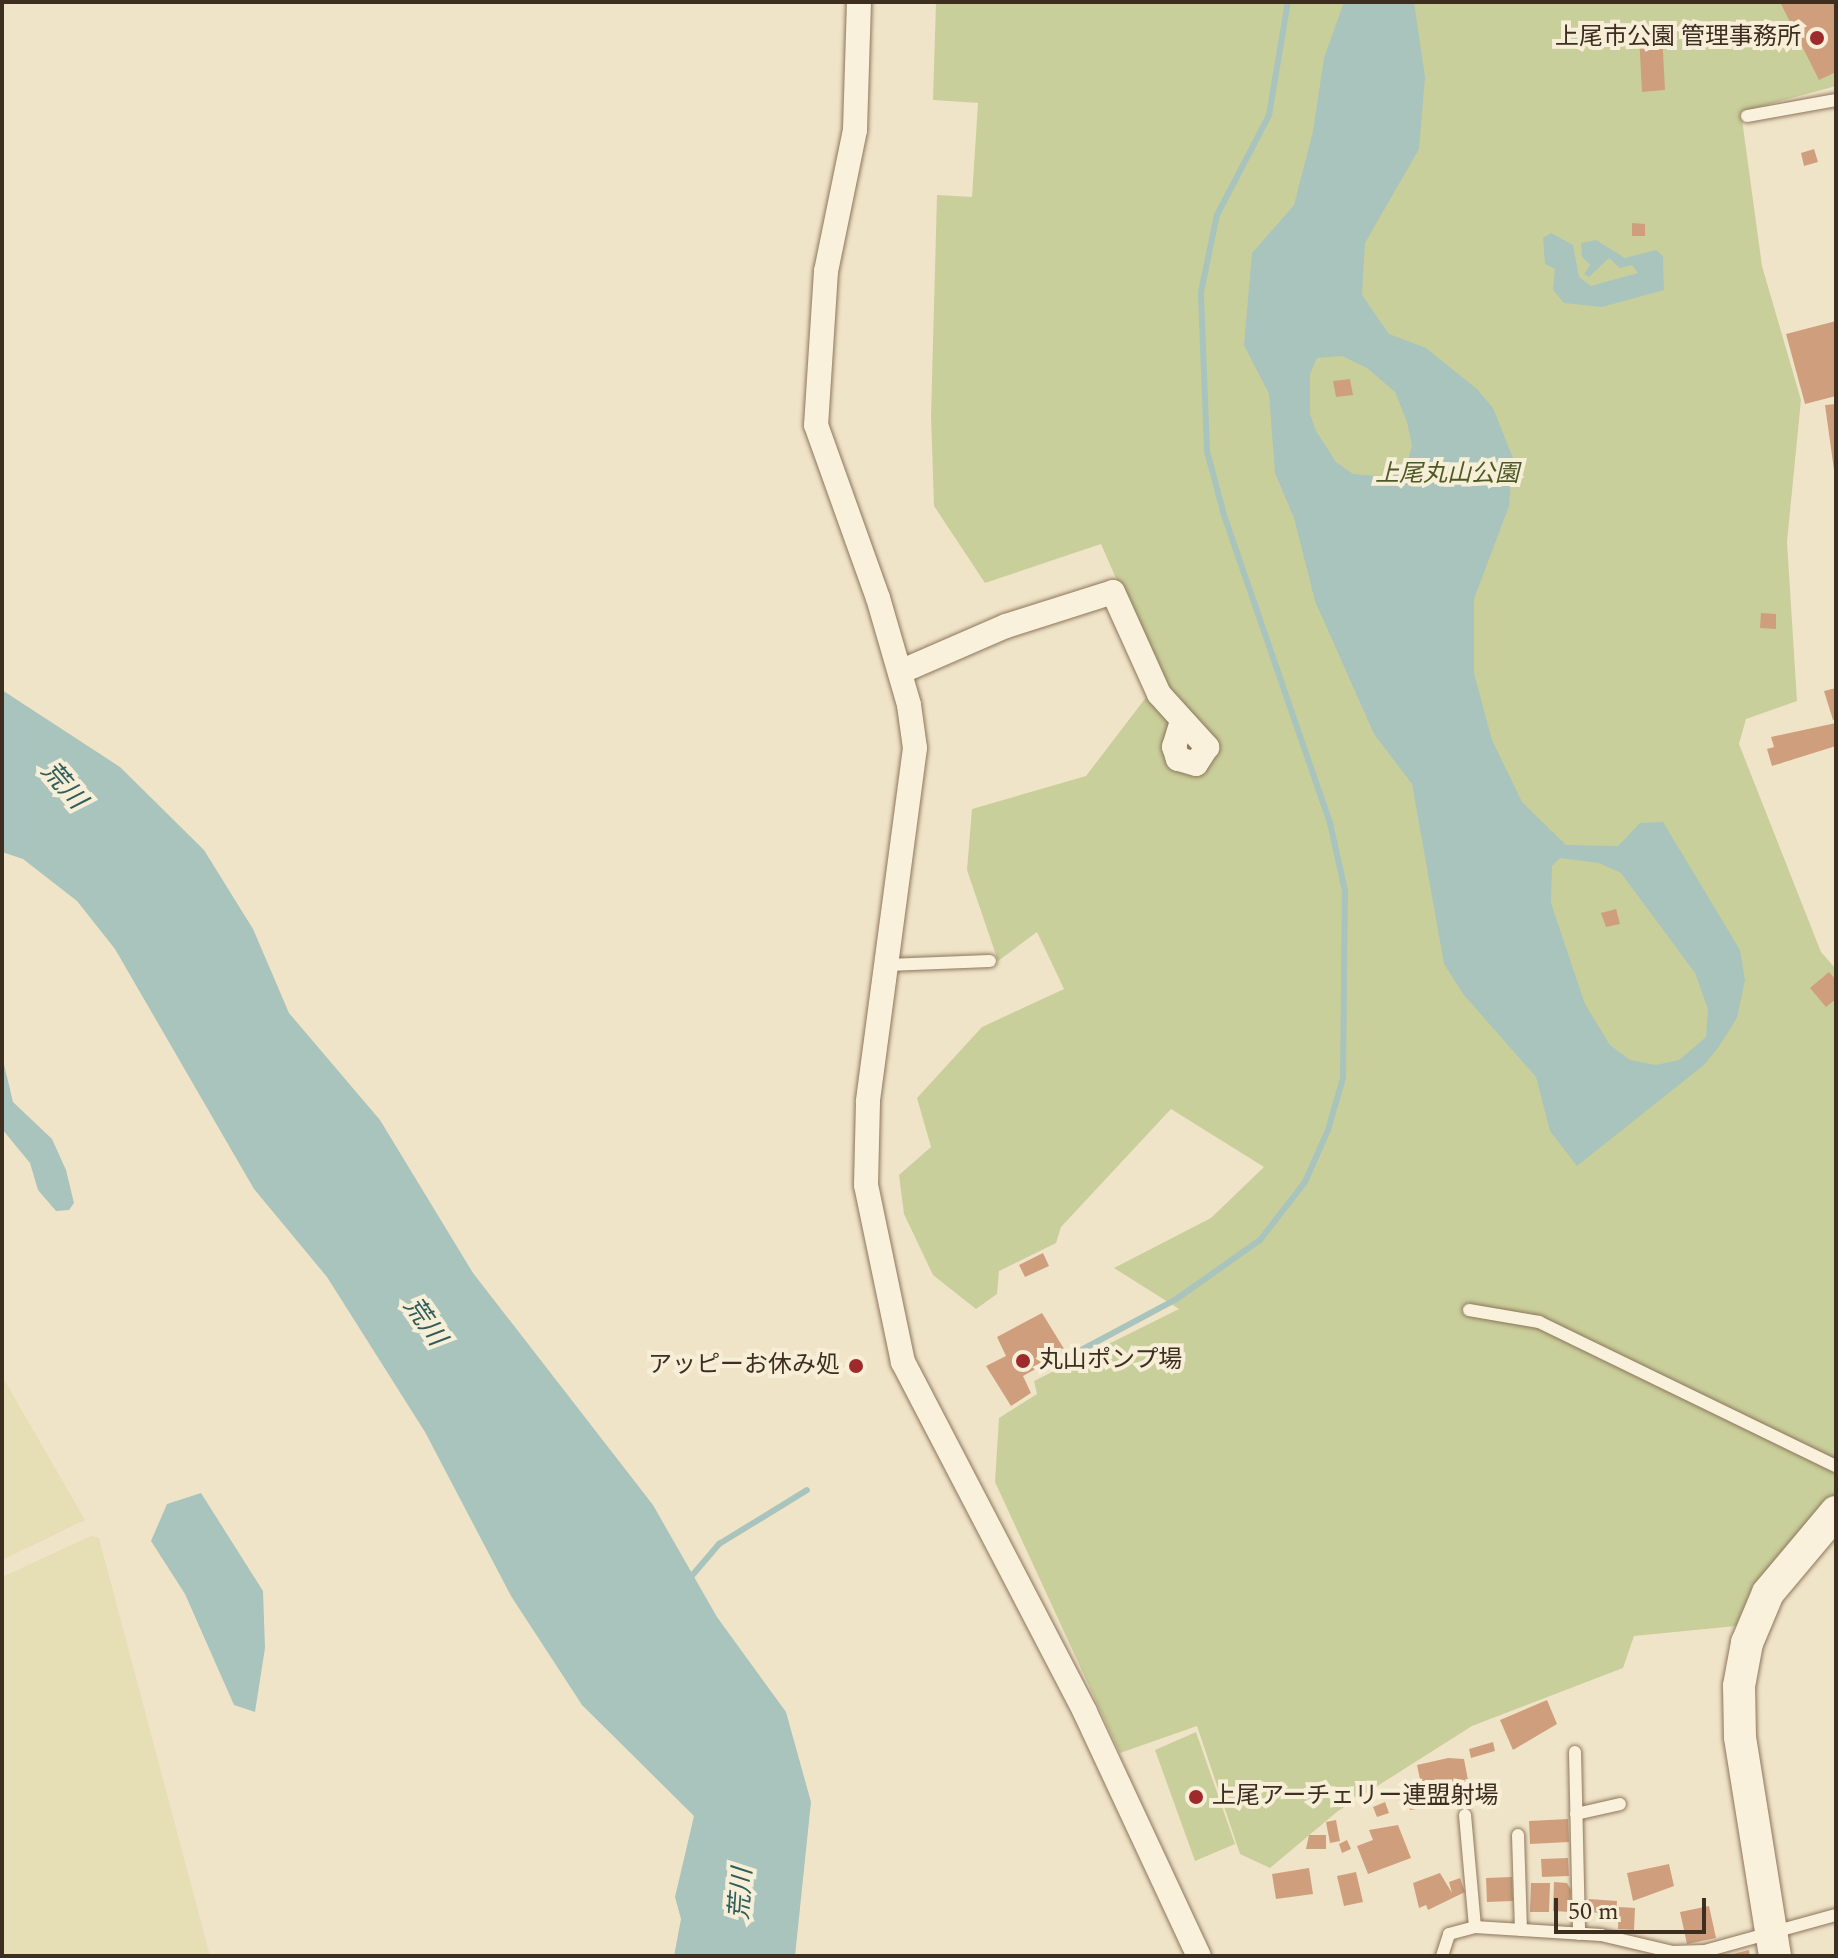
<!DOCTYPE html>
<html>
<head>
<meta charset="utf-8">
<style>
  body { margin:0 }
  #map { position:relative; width:1838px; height:1958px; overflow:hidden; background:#f0e4c8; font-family:Spectral,"Noto Sans JP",serif }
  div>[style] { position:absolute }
  .farmland>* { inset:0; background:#e6deb5 }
  .green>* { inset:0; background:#c9cf9b }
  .water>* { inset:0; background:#a9c4bc }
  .stream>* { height:6px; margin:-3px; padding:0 3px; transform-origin:3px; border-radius:3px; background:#a9c4bc }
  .building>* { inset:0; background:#cf9f7d }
  .roads { filter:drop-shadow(0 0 2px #8d765c) drop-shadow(0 0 2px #8d765c) }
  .lane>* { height:12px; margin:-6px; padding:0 6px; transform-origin:6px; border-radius:6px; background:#faf1dc }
  .street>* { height:24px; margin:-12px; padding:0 12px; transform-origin:12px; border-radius:12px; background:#faf1dc }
  .secondary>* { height:32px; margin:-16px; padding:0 16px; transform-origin:16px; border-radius:16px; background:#faf1dc }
  .dots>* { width:22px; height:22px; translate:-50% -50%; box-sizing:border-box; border:4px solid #f7eed8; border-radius:50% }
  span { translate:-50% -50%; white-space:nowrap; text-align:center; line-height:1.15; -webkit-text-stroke:8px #f7eed8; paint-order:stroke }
  .poi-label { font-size:24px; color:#3d2e20 }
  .right { translate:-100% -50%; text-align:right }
  .left { translate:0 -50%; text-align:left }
  .park-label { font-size:24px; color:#4d5a26; font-style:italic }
  .water-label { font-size:26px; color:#2f5d5a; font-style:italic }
  .frame { position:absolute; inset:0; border:4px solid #3d2e20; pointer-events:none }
  .scale { position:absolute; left:1554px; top:1898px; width:152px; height:36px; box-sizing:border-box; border:4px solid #3d2e20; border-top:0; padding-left:10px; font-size:24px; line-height:28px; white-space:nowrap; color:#3d2e20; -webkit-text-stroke:6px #f7eed8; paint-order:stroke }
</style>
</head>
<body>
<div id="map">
  <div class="farmland">
    <div style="clip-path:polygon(2px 1376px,85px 1520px,2px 1560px)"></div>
    <div style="clip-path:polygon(91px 1536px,99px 1538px,210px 1956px,2px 1956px,2px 1577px)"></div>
  </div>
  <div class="green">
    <div style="clip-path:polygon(936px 2px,1836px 2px,1836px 86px,1741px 112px,1762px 266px,1801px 400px,1787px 542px,1797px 701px,1746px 719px,1739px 744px,1821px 952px,1836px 969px,1836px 1493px,1753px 1585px,1736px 1626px,1634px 1636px,1623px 1668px,1472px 1726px,1338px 1811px,1270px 1868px,1240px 1854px,1197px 1726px,1120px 1753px,995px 1482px,999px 1418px,1037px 1394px,1034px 1381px,1179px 1309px,1114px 1268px,1211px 1218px,1264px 1167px,1171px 1109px,1061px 1227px,1056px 1243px,999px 1271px,997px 1294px,976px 1309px,933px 1275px,904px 1214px,899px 1175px,931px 1147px,917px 1098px,982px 1027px,1064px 989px,1037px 932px,998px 961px,967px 870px,972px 809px,1086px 776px,1160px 679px,1101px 544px,985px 583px,934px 506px,931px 416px,937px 195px,972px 197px,978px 103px,933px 100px)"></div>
    <div style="clip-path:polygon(1196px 1732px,1235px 1844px,1195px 1861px,1155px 1750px)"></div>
  </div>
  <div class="water">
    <div style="clip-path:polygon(evenodd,1344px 2px,1414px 2px,1425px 77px,1419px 149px,1365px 243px,1362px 295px,1389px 334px,1426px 348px,1477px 389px,1493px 408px,1513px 458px,1509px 506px,1474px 599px,1474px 673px,1492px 740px,1522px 802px,1566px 845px,1618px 846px,1640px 823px,1663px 822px,1740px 950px,1745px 980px,1737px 1018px,1718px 1048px,1704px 1065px,1577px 1166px,1550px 1131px,1536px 1077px,1463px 994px,1444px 964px,1412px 784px,1374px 734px,1315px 601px,1294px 518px,1275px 473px,1269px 394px,1244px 345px,1252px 253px,1294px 205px,1313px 131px,1324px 58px,1344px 2px,1342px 356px,1367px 368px,1395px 392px,1407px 422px,1412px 446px,1406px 467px,1391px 477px,1353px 474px,1336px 462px,1316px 431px,1310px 414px,1310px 374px,1317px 358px,1342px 356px,1344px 2px,1560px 858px,1599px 863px,1621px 873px,1695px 973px,1708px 1009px,1706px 1037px,1679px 1060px,1656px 1065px,1630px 1060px,1610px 1045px,1585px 1004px,1551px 903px,1552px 866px,1560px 858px)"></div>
    <div style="clip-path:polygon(1551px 233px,1573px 245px,1579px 277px,1591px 286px,1638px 273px,1632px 265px,1620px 268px,1609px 258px,1589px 277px,1584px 274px,1590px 265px,1582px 257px,1581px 243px,1596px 240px,1625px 258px,1656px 250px,1663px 256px,1664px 290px,1602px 307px,1564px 303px,1553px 290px,1555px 269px,1545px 264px,1543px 238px)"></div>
    <div style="clip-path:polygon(2px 690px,120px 767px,204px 850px,253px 929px,289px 1013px,380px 1120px,473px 1273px,653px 1505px,717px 1617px,786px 1712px,811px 1802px,795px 1956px,674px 1956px,681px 1919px,675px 1897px,694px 1816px,582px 1705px,511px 1596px,425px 1432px,327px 1277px,254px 1189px,115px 949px,77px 901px,23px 859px,2px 852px)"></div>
    <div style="clip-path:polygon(2px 1056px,13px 1102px,52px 1139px,66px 1170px,74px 1203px,69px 1210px,56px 1211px,38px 1190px,30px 1163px,2px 1129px)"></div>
    <div style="clip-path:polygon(201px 1493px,263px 1591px,265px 1648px,255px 1712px,234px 1705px,185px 1594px,151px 1541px,167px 1504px)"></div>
  </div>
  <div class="stream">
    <div style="left:1070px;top:1356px;width:119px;rotate:-28.1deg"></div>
    <div style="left:1175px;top:1300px;width:104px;rotate:-35.2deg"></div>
    <div style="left:1260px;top:1240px;width:73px;rotate:-52.2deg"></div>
    <div style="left:1305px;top:1182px;width:57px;rotate:-66.1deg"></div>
    <div style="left:1328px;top:1130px;width:54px;rotate:-73.9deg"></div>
    <div style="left:1343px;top:1078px;width:187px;rotate:-89.4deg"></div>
    <div style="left:1345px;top:891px;width:70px;rotate:-102.4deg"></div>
    <div style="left:1330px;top:823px;width:326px;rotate:-109deg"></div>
    <div style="left:1224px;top:515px;width:66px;rotate:-104.9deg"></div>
    <div style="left:1207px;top:451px;width:159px;rotate:-92.2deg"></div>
    <div style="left:1201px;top:292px;width:79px;rotate:-78.3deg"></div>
    <div style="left:1217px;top:215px;width:113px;rotate:-62.5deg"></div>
    <div style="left:1269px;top:115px;width:115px;rotate:-80.5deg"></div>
    <div style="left:690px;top:1578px;width:45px;rotate:-49.5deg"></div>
    <div style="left:719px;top:1544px;width:103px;rotate:-31.5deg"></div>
  </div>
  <div class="building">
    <div style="clip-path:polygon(1836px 2px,1836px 72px,1819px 80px,1781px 4px)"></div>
    <div style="clip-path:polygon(1662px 33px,1665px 90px,1642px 92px,1639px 35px)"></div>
    <div style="clip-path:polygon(1814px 149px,1818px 162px,1804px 166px,1801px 153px)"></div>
    <div style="clip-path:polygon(1632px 223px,1645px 224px,1645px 236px,1632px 236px)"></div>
    <div style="clip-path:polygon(1836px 321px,1836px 396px,1805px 404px,1786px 334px)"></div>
    <div style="clip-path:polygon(1350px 379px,1353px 395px,1336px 397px,1333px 381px)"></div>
    <div style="clip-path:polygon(1836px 404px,1836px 469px,1834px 470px,1825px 405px)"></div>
    <div style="clip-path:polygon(1761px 613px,1776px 614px,1776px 629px,1760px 628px)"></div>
    <div style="clip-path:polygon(1836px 688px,1836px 719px,1833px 720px,1824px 691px)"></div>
    <div style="clip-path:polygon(1836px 723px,1836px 746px,1772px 766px,1767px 749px,1774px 747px,1771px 737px)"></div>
    <div style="clip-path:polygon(1616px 909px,1620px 924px,1606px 927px,1601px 913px)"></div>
    <div style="clip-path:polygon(1829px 972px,1836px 980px,1836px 999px,1826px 1007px,1810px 988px)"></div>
    <div style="clip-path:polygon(1043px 1253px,1049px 1266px,1025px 1277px,1019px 1265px)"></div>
    <div style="clip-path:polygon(1042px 1313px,1066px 1352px,1023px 1376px,1031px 1393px,1011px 1406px,986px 1366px,1006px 1356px,997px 1337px)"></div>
    <div style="clip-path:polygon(859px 1357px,865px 1370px,853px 1375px,847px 1363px)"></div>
    <div style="clip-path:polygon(1547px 1700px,1557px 1724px,1513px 1750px,1500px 1720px)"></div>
    <div style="clip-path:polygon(1493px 1742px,1495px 1751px,1471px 1758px,1469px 1749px)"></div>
    <div style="clip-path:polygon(1448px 1758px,1464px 1759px,1469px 1785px,1423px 1794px,1417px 1765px)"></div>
    <div style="clip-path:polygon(1419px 1782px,1423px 1808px,1410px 1810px,1406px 1784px)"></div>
    <div style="clip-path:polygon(1385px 1802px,1389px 1813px,1377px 1817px,1373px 1807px)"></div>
    <div style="clip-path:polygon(1568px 1819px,1569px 1842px,1530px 1844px,1529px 1821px)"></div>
    <div style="clip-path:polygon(1336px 1820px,1340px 1841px,1330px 1843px,1326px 1822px)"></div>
    <div style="clip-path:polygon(1398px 1825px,1411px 1858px,1368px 1874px,1357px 1846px,1373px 1840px,1369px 1830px)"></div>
    <div style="clip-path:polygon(1309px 1835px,1326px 1835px,1326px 1849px,1306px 1849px)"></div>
    <div style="clip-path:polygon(1347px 1840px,1351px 1849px,1342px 1853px,1339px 1844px)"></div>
    <div style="clip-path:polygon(1568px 1858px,1569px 1876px,1542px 1877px,1541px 1859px)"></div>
    <div style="clip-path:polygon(1669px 1864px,1674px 1886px,1633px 1901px,1627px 1873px)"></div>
    <div style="clip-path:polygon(1309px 1868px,1313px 1894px,1276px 1899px,1272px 1874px)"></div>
    <div style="clip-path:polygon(1356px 1872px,1363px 1902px,1344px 1906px,1337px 1876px)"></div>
    <div style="clip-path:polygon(1440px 1873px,1452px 1893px,1449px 1882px,1460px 1878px,1465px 1892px,1428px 1910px,1426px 1905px,1419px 1908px,1413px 1883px)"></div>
    <div style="clip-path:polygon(1512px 1877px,1513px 1901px,1487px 1902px,1486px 1878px)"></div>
    <div style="clip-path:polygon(1554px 1882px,1567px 1883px,1571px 1890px,1570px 1912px,1553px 1911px)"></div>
    <div style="clip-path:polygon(1531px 1883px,1550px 1883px,1549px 1912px,1530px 1912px)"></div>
    <div style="clip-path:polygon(1589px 1899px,1617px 1901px,1616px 1914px,1588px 1912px)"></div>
    <div style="clip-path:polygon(1709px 1906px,1716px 1938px,1687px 1944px,1680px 1912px)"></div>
    <div style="clip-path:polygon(1619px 1907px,1635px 1908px,1634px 1930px,1618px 1929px)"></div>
    <div style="clip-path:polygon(1749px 1950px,1750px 1956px,1729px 1956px,1729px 1955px)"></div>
  </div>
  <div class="roads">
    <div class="lane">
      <div style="left:1747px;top:116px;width:90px;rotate:-10.2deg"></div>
      <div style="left:887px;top:965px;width:103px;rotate:-2.2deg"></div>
      <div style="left:1469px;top:1310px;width:71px;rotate:9.7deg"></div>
      <div style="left:1539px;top:1322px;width:330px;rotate:25.9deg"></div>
      <div style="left:1575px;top:1752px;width:182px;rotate:88.7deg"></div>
      <div style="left:1576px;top:1814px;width:45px;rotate:-12.8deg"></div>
      <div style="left:1465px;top:1815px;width:112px;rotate:84.9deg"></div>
      <div style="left:1518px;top:1835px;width:95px;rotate:88.2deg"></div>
      <div style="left:1442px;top:1956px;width:23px;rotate:-72deg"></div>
      <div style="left:1449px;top:1934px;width:27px;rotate:-15deg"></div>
      <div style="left:1475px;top:1927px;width:126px;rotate:3.6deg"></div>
      <div style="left:1601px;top:1935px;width:74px;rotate:13.3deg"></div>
      <div style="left:1673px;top:1952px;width:32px;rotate:-2deg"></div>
      <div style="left:1705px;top:1951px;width:136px;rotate:-15.4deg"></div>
    </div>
    <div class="street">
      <div style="left:859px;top:2px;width:128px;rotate:91.8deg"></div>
      <div style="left:855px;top:130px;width:144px;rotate:101.6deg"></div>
      <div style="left:826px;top:271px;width:154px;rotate:93.7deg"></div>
      <div style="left:816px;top:425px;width:184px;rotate:70.3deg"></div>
      <div style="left:878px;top:598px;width:111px;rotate:73.8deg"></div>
      <div style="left:909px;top:705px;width:43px;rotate:82.1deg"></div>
      <div style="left:915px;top:748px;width:357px;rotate:97.6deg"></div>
      <div style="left:868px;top:1102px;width:83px;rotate:91.4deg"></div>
      <div style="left:866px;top:1185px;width:181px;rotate:78.2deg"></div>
      <div style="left:903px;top:1362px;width:394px;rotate:62.5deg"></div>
      <div style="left:1085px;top:1712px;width:269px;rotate:65deg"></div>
      <div style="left:900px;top:672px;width:116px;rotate:-23.5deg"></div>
      <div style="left:1006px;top:626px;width:112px;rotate:-17.6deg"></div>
      <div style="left:1113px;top:592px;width:112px;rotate:65.7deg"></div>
      <div style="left:1159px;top:694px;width:72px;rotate:47.8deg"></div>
      <div style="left:1207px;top:747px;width:20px;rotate:123deg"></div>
      <div style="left:1196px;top:764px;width:19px;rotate:-164deg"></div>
      <div style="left:1178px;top:759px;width:13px;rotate:-108deg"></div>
      <div style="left:1174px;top:747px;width:27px;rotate:-73deg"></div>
    </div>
    <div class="secondary">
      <div style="left:1775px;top:1956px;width:222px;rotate:-99.1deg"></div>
      <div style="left:1740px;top:1737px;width:51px;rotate:-91.1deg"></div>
      <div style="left:1739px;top:1686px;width:44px;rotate:-79.5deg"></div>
      <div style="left:1747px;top:1643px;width:54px;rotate:-67.2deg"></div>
      <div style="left:1768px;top:1593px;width:106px;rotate:-50deg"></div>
    </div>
  </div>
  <div class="dots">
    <div style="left:1817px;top:38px;background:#9e2a2b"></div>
    <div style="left:1023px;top:1361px;background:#9e2a2b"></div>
    <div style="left:856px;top:1366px;background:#9e2a2b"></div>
    <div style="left:1196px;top:1797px;background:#9e2a2b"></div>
  </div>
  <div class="poi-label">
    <span class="right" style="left:1801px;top:38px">上尾市公園 管理事務所</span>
    <span class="left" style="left:1039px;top:1361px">丸山ポンプ場</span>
    <span class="right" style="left:840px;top:1366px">アッピーお休み処</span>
    <span class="left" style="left:1212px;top:1797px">上尾アーチェリー連盟射場</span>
  </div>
  <div class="park-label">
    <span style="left:1447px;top:475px">上尾丸山公園</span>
  </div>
  <div class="water-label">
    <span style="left:63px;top:786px;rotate:49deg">荒川</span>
    <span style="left:424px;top:1322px;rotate:55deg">荒川</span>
    <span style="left:742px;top:1894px;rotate:-86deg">荒川</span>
  </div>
  <div class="frame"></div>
  <div class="scale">50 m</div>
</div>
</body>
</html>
